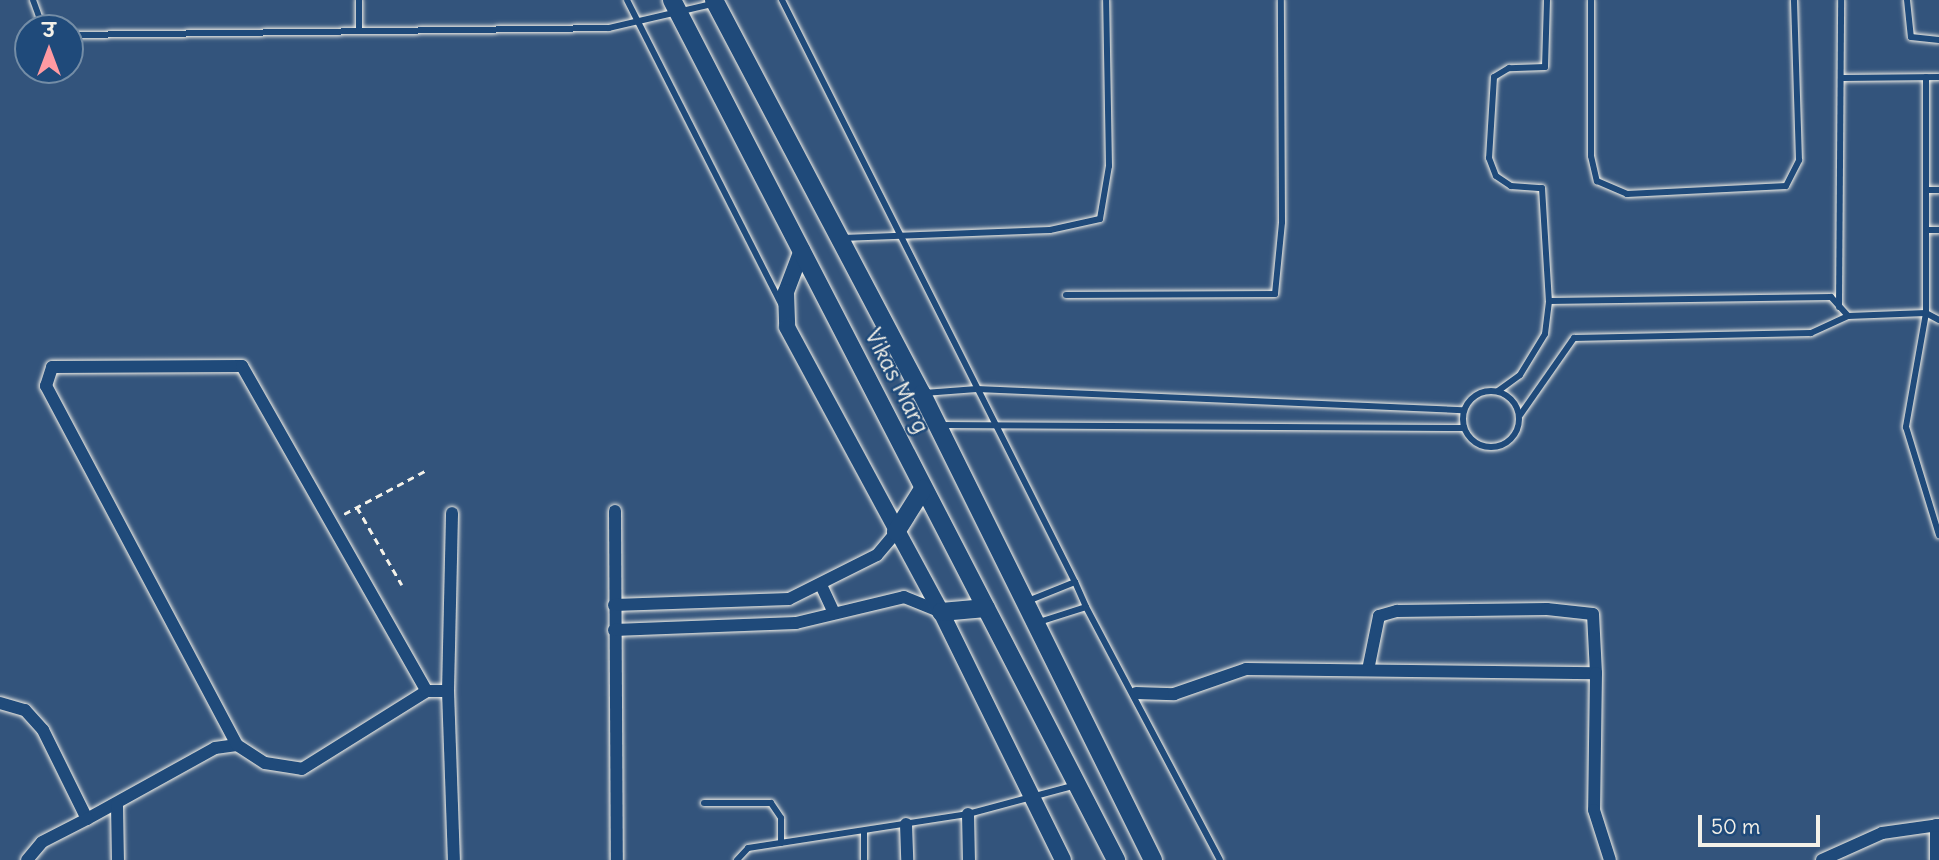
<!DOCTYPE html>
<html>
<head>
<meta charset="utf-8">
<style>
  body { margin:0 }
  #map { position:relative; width:1939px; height:860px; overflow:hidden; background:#33547c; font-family:Delius,"Playpen Sans Deva",sans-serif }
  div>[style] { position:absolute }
  .path>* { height:2.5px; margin-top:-1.25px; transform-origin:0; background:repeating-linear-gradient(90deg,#f4f1e8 0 7px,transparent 0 12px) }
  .roads { filter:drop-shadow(0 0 2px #f4f1e8) drop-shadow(0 0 2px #f4f1e8) }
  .service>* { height:6px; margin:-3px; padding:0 3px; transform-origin:3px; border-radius:3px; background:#1f4a7a }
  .service>.ring { margin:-3px; padding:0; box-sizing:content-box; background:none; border:6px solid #1f4a7a; border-radius:50% }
  .minor>* { height:12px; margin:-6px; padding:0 6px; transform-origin:6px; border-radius:6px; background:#1f4a7a }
  .tertiary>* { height:16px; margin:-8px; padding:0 8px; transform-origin:8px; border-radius:8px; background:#1f4a7a }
  .secondary>* { height:18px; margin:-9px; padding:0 9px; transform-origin:9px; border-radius:9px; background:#1f4a7a }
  span { translate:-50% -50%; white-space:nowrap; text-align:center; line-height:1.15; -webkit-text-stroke:5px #1f4a7a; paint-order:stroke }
  .street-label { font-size:23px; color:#f4f1e8 }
  .north { position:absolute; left:14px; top:14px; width:70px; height:70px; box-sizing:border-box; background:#1f4a7a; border:2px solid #748da6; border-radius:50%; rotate:0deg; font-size:19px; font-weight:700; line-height:28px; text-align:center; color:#f4f1e8 }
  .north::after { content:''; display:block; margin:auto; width:24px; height:32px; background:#ff9aa2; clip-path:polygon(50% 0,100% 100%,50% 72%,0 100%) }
  .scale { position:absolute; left:1698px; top:815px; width:122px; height:32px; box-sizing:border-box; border:4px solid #f4f1e8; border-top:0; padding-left:9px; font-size:21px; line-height:24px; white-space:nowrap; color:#f4f1e8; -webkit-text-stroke:5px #1f4a7a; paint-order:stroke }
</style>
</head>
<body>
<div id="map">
  <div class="path">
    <div style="left:357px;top:507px;width:90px;rotate:60deg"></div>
    <div style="left:344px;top:514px;width:92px;rotate:-28deg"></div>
  </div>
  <div class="roads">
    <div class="service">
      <div style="left:33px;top:0;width:30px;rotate:70deg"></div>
      <div style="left:627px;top:0;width:341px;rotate:63.1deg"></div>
      <div style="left:782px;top:0;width:652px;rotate:63.28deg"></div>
      <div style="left:1075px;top:582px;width:54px;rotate:158.2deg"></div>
      <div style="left:1547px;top:0;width:67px;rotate:91.7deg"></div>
      <div style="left:1545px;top:67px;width:36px;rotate:178deg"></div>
      <div style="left:1509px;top:68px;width:17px;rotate:149deg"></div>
      <div style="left:1494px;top:77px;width:81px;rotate:93.5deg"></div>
      <div style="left:1489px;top:158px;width:19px;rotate:69deg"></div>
      <div style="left:1496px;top:176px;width:18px;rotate:34deg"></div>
      <div style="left:1511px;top:186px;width:31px;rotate:4deg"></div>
      <div style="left:1542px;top:188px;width:113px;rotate:86.5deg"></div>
      <div style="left:1591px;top:0;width:156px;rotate:90deg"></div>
      <div style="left:1591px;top:156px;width:26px;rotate:77deg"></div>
      <div style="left:1597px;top:181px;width:33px;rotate:23deg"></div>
      <div style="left:1627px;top:194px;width:159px;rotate:-2.9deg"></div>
      <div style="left:1786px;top:186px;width:29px;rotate:-63deg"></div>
      <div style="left:1799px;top:160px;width:160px;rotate:-91.8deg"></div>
      <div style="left:1907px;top:0;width:37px;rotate:84deg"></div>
      <div style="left:1911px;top:37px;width:28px;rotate:6deg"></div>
      <div style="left:359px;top:31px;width:31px;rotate:-90deg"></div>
      <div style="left:70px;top:35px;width:539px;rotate:-0.74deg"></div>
      <div style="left:609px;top:28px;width:106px;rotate:-13.1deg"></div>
      <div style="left:1843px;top:78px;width:96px;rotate:-0.6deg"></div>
      <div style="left:1926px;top:190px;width:13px"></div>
      <div style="left:1926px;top:230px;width:13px"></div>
      <div style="left:842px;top:238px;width:208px;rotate:-2.2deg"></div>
      <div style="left:1050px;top:230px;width:51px;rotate:-12.4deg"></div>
      <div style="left:1100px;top:219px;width:54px;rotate:-80.4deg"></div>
      <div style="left:1109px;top:166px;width:166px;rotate:-91deg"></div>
      <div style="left:1066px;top:295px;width:209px;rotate:-0.3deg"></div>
      <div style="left:1275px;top:294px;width:72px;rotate:-84.4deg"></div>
      <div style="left:1282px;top:222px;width:222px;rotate:-90.3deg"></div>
      <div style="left:1839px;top:307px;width:307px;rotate:-89.6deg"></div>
      <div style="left:1848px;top:316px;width:78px;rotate:-2.2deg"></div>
      <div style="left:1926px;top:313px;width:236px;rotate:-90deg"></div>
      <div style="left:1939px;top:320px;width:15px;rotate:-152deg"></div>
      <div style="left:1926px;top:313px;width:116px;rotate:100deg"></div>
      <div style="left:1906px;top:427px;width:113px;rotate:73deg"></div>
      <div class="ring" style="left:1463px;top:391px;width:50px;height:50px"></div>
      <div style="left:1498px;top:391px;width:27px;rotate:-36deg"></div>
      <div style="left:1520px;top:375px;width:48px;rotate:-58.6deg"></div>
      <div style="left:1545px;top:334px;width:33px;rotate:-83deg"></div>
      <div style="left:1549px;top:301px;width:282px;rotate:-0.8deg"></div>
      <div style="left:1831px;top:297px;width:25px;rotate:48deg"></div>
      <div style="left:1848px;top:316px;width:41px;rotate:155.3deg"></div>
      <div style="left:1811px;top:333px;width:237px;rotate:178.8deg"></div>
      <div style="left:1574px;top:338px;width:94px;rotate:125deg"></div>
      <div style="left:924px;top:393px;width:53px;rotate:-4.3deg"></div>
      <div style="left:977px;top:389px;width:486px;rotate:2.5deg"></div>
      <div style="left:940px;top:425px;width:524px;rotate:0.33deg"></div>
      <div style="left:1075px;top:582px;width:27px;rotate:66deg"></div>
      <div style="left:1039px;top:622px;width:49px;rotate:-17.7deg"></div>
      <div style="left:1086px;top:607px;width:286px;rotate:62.1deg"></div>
      <div style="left:704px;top:803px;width:67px"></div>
      <div style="left:771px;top:803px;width:18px;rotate:56deg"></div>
      <div style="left:781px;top:818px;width:25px;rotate:90deg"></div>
      <div style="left:864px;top:832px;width:28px;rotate:90deg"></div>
      <div style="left:737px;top:860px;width:16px;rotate:-47deg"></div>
      <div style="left:748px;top:848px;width:223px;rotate:-8.8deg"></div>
      <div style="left:968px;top:814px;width:112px;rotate:-15deg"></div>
    </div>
    <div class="minor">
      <div style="left:615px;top:511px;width:349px;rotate:89.7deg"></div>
      <div style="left:821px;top:585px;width:31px;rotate:65deg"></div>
      <div style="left:614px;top:605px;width:175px;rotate:-2deg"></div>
      <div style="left:789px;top:599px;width:98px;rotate:-26.6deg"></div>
      <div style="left:877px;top:555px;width:30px;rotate:-50deg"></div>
      <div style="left:614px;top:630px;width:182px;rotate:-2.2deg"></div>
      <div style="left:796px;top:623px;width:111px;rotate:-13.5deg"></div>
      <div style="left:904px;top:597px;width:40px;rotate:22deg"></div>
      <div style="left:1368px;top:670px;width:55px;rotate:-78.5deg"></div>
      <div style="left:1379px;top:616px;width:19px;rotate:-16deg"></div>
      <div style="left:1397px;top:611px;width:150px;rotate:-0.8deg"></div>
      <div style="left:1547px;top:609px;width:46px;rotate:6.2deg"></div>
      <div style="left:1593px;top:614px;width:59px;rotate:87.1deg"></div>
      <div style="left:448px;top:691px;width:178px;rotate:-88.7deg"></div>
      <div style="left:1136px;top:693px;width:38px;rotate:2deg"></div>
      <div style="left:1174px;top:694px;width:76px;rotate:-19.1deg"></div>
      <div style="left:1246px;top:669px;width:350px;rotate:0.7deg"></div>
      <div style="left:1596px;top:673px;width:137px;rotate:90.8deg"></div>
      <div style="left:1594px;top:810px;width:52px;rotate:72.3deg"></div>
      <div style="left:0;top:703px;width:26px;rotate:16deg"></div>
      <div style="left:25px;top:710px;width:27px;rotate:48deg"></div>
      <div style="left:43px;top:730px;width:99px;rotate:63.7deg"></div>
      <div style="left:87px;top:819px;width:146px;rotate:-29deg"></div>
      <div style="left:215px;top:748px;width:22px;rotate:-8deg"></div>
      <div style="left:237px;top:745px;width:33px;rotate:33deg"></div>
      <div style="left:265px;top:763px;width:37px;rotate:9deg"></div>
      <div style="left:302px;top:769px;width:147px;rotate:-32deg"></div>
      <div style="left:427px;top:691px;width:21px"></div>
      <div style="left:448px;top:691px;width:169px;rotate:88deg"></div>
      <div style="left:237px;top:745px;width:407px;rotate:-118deg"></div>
      <div style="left:46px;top:386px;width:20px;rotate:-72deg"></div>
      <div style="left:52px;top:367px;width:190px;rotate:-0.3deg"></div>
      <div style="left:242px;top:366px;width:374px;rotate:60.4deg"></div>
      <div style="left:117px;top:805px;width:55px;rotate:89deg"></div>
      <div style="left:968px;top:814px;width:46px;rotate:88.8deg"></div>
      <div style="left:906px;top:824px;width:36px;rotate:88deg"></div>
      <div style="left:1936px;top:825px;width:35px;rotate:90deg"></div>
      <div style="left:27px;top:860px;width:23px;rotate:-50deg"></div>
      <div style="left:42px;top:842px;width:51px;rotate:-27.1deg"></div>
      <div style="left:1822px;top:860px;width:66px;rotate:-24.2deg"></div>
      <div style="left:1882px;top:833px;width:58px;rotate:-8deg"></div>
    </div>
    <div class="tertiary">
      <div style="left:802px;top:250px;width:45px;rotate:110.9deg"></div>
      <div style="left:786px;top:292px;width:35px;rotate:88deg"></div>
      <div style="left:787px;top:327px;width:324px;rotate:61.6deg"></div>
      <div style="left:941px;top:612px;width:276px;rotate:63.8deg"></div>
    </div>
    <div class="secondary">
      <div style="left:672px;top:0;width:968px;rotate:62.69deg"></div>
      <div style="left:714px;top:0;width:446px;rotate:62.2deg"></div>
      <div style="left:922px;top:394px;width:520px;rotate:63.63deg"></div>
      <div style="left:896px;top:532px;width:51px;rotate:-57.9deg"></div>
      <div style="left:941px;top:612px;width:45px;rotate:-5.1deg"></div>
    </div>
  </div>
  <div class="street-label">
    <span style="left:897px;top:381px;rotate:63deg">Vikas Marg</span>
  </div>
  <div class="north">उ</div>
  <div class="scale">50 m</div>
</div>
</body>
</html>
